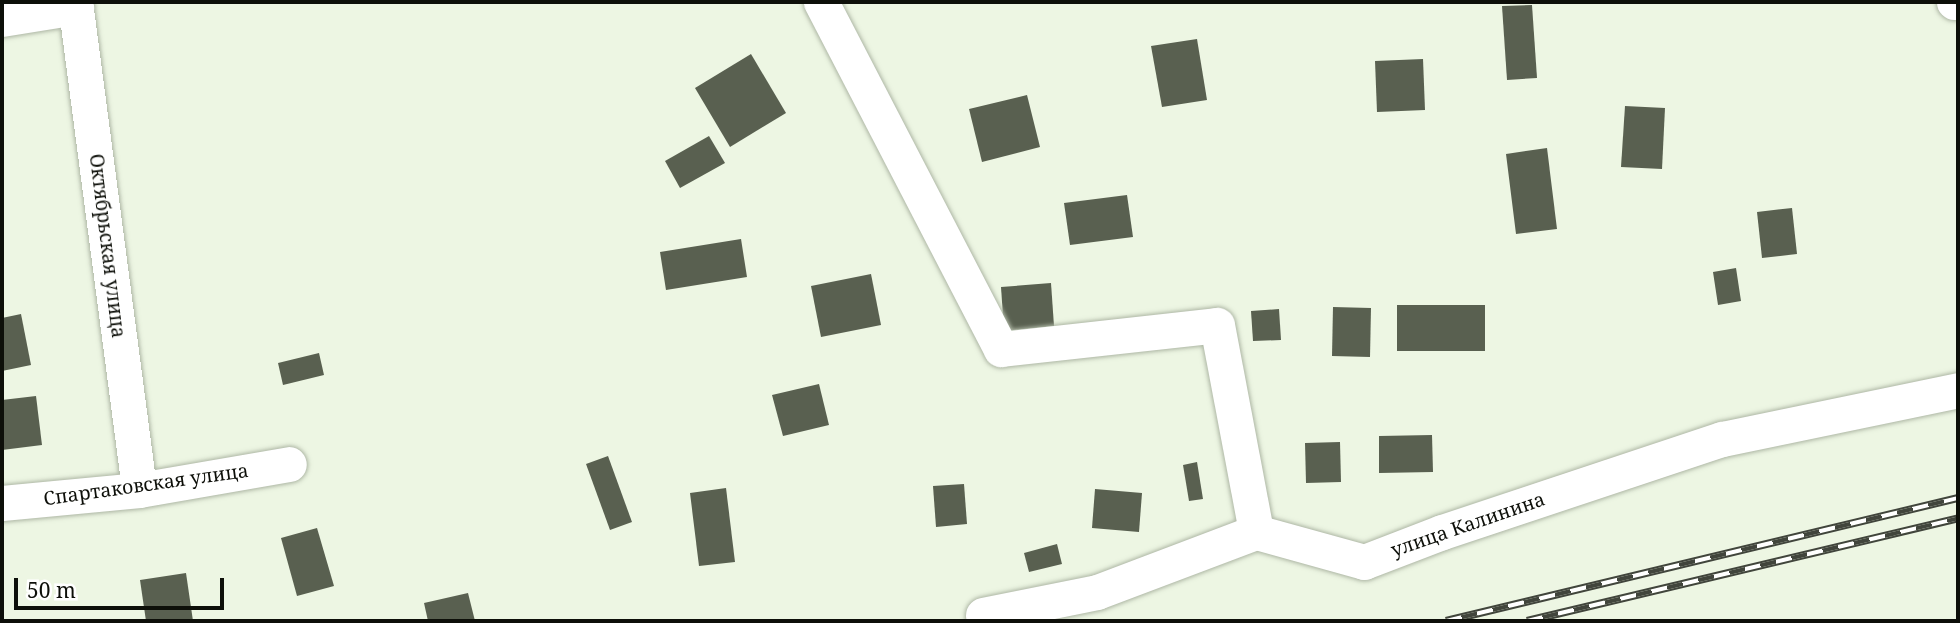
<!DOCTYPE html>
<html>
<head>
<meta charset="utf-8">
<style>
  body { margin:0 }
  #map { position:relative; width:1960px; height:623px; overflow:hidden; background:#edf6e3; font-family:"Noto Serif",serif }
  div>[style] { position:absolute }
  .building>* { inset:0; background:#596050 }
  .roads { filter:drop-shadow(0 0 2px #aeb7a5) drop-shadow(0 0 2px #aeb7a5) }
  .minor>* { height:35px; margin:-17.5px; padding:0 17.5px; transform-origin:17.5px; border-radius:17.5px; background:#fff }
  .rail>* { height:8px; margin-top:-4px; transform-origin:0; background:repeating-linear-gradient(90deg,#fff 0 16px,#41453c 0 32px); box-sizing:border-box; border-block:2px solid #41453c }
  span { translate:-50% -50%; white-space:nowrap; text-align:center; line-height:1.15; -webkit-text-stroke:7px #fff; paint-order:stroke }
  .street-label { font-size:19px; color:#0d0f09 }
  .frame { position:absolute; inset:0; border:4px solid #0d0f09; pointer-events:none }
  .scale { position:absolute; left:14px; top:578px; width:210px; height:32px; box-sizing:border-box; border:4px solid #0d0f09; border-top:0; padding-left:9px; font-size:21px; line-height:24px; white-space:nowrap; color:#0d0f09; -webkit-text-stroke:5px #fff; paint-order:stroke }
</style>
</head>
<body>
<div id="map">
  <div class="building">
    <div style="clip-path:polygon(1532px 5px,1537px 78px,1507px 80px,1502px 6px)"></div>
    <div style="clip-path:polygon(1197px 39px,1207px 100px,1162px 107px,1151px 46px)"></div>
    <div style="clip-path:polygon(751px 54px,786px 113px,730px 147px,695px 88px)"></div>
    <div style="clip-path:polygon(1423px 59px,1425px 110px,1377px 112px,1375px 61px)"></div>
    <div style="clip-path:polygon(1027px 95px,1040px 147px,982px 162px,969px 109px)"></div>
    <div style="clip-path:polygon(1625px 106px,1665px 108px,1662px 169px,1621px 167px)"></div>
    <div style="clip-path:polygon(709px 136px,725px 163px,680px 188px,665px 161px)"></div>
    <div style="clip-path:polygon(1547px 148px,1557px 229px,1516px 234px,1506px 154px)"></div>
    <div style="clip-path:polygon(1127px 195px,1133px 237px,1070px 245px,1064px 203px)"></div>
    <div style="clip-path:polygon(1792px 208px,1797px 254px,1762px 258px,1757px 212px)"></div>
    <div style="clip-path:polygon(741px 239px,747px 277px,666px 290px,660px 252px)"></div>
    <div style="clip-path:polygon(1736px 268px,1741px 301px,1718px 305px,1713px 272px)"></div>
    <div style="clip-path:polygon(871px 274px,881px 325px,821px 337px,811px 286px)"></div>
    <div style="clip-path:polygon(1051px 283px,1054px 326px,1004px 331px,1001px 287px)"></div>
    <div style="clip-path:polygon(1397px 305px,1485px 305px,1485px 351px,1397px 351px)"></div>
    <div style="clip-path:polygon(1333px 307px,1371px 308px,1370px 357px,1332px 356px)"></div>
    <div style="clip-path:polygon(1279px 309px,1281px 340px,1253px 341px,1251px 311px)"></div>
    <div style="clip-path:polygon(21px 314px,31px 365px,2px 371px,2px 318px)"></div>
    <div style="clip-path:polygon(319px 353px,324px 375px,283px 385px,278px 363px)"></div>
    <div style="clip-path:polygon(819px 384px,829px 425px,783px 436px,772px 395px)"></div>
    <div style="clip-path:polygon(36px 396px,42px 445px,2px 450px,2px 400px)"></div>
    <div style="clip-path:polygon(1432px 435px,1433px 472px,1379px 473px,1379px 436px)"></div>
    <div style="clip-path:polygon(1340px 442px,1341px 482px,1306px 483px,1305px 443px)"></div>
    <div style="clip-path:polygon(608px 456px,632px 522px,610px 530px,586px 464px)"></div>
    <div style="clip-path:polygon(1197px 462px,1203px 499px,1189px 501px,1183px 465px)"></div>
    <div style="clip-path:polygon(964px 484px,967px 524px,936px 527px,933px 486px)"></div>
    <div style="clip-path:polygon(726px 488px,735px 562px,699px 566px,690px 493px)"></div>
    <div style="clip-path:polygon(1095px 489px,1142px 493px,1139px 532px,1092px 528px)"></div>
    <div style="clip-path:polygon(317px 528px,334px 586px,297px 596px,281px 538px)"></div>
    <div style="clip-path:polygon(1057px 544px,1062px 564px,1029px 572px,1024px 553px)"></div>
    <div style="clip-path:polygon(186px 573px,193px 621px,146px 621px,140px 580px)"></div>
    <div style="clip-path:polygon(468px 593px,475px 621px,428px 621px,424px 603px)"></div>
  </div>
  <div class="roads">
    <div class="minor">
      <div style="left:75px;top:2px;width:492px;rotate:82.5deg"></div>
      <div style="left:821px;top:2px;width:391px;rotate:62.6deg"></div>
      <div style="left:1001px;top:349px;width:217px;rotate:-6.3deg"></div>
      <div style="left:1217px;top:325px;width:211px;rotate:79.3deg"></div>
      <div style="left:1954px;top:2px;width:4px"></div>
      <div style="left:2px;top:19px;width:75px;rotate:-9.2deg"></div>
      <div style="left:2px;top:503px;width:138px;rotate:-5.4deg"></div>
      <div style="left:139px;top:490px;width:152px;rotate:-9.8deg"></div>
      <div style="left:983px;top:615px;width:116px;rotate:-11.4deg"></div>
      <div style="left:1097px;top:592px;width:170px;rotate:-20.7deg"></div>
      <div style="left:1256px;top:532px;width:112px;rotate:15.5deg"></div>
      <div style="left:1364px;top:562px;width:84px;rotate:-21deg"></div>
      <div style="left:1442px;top:532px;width:295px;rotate:-18.4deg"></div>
      <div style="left:1722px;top:439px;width:241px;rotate:-11.7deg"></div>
    </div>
  </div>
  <div class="rail">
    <div style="left:1446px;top:621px;width:527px;rotate:-13.51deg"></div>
    <div style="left:1527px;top:621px;width:443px;rotate:-13.4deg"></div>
  </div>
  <div class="street-label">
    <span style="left:107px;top:246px;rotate:83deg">Октябрьская улица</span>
    <span style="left:146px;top:485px;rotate:-8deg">Спартаковская улица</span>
    <span style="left:1468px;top:525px;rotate:-19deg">улица Калинина</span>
  </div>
  <div class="frame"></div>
  <div class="scale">50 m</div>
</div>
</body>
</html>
